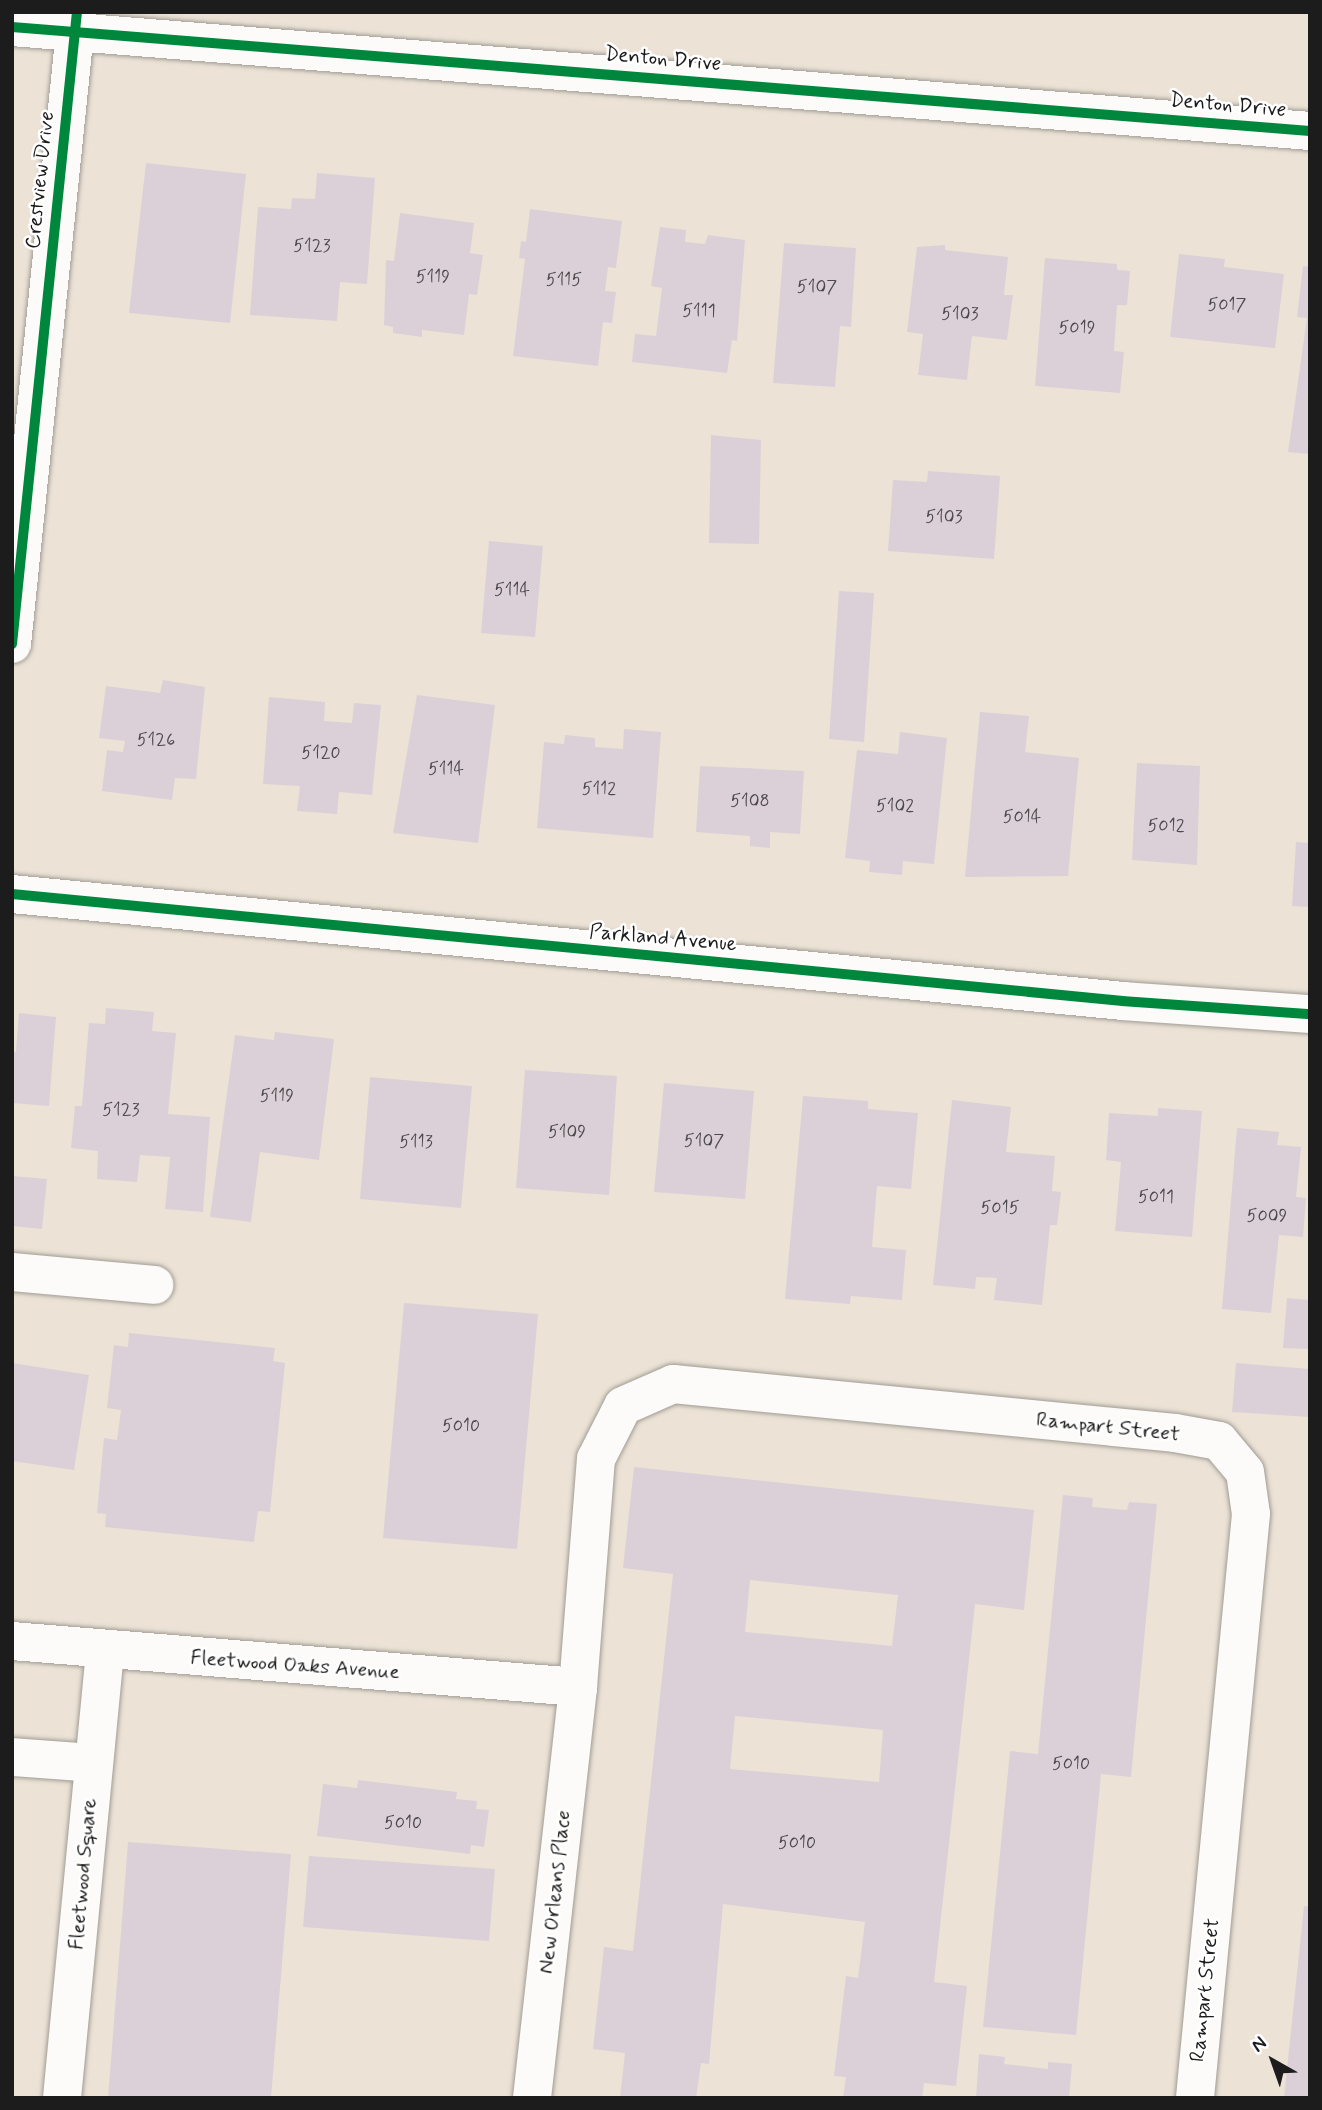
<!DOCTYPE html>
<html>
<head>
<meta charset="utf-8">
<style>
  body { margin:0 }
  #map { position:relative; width:1322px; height:2110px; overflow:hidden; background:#ece3d6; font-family:Mynerve,sans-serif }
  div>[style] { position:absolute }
  .building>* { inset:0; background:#dbd0d8 }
  .roads { filter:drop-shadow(0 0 2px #a19c95) drop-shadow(0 0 2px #a19c95) }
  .minor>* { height:38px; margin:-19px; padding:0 19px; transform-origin:19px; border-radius:19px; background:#fcfbf9 }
  .cycleway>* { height:10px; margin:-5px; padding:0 5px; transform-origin:5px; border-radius:5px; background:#00873e }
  span { translate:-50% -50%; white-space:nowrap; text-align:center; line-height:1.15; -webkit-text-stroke:5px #fff; paint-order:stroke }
  .number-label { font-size:18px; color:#4c494b }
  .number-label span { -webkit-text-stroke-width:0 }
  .street-label { font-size:21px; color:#1c1c1c }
  .frame { position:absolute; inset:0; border:14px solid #1c1c1c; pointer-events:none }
  .north { position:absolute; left:1238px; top:2026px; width:70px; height:70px; -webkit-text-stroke:5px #fff; paint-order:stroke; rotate:320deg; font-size:19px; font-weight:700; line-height:28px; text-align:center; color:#1c1c1c }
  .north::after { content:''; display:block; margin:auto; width:24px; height:32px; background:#1c1c1c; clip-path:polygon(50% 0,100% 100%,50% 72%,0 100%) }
</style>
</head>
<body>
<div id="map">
  <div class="building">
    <div style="clip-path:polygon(146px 163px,246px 174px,230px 323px,129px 313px)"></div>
    <div style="clip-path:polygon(317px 173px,375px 178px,367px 284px,340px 282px,337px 321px,250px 315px,258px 207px,291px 209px,292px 198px,315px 199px)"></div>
    <div style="clip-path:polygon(530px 209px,622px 221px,616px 268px,608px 267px,605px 291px,616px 292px,612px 323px,603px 322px,598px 366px,513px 356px,525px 259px,519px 258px,521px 241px,526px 242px)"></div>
    <div style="clip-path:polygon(400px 213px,474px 223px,470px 253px,483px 255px,477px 295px,469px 294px,464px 335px,422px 330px,422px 337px,393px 333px,393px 327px,384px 325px,386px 260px,394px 261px)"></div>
    <div style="clip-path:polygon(660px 227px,686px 230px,685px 242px,705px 244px,708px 235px,745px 240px,737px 341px,732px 340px,727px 373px,632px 362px,635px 334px,656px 336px,662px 288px,651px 286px)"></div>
    <div style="clip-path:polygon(784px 243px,856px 248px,851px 327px,840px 326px,835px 387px,773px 383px)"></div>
    <div style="clip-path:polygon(945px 245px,945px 250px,1008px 257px,1004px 295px,1013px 295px,1007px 340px,972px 336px,967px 380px,918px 375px,923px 334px,907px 332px,917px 247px)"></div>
    <div style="clip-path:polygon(1179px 254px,1225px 259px,1224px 267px,1284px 274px,1275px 348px,1170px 337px)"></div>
    <div style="clip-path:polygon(1045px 258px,1117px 264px,1117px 270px,1130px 271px,1127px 305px,1117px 305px,1114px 351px,1124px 352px,1120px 393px,1035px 386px)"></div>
    <div style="clip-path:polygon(1303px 266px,1310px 267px,1310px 454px,1288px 452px,1307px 318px,1297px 317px)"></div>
    <div style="clip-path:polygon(711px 435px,761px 440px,759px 544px,709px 543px)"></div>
    <div style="clip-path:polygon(928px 471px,1000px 476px,994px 559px,888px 551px,893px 480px,927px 482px)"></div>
    <div style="clip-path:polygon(489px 541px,543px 546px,535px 637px,481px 633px)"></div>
    <div style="clip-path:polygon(839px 591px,874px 593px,864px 742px,829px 739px)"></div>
    <div style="clip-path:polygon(163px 680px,205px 687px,196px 779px,175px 778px,172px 800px,102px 791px,107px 750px,123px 752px,125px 741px,99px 738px,106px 686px,160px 693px)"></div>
    <div style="clip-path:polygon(417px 695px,495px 705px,478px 843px,393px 833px)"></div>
    <div style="clip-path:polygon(269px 697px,325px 702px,324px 721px,352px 723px,354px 703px,381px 705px,372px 795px,339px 792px,337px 814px,297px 811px,300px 786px,263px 784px)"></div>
    <div style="clip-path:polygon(980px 712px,1029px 716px,1025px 752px,1079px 758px,1068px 876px,965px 877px)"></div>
    <div style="clip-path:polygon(624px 729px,661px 732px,653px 838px,537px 828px,544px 742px,564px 744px,565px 735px,595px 738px,595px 747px,623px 749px)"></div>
    <div style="clip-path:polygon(900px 732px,947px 738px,934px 864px,903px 861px,902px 875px,869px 872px,870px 861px,845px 858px,857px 750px,898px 754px)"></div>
    <div style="clip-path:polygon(1137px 763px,1200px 766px,1197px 865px,1132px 860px)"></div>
    <div style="clip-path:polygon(700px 766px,804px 771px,800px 834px,770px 832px,770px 848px,750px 846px,750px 836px,696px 832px)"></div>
    <div style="clip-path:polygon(1296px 842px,1310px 843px,1310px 907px,1292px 906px)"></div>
    <div style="clip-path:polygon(106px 1008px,154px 1012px,152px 1031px,176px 1033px,168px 1114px,210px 1117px,203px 1212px,165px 1209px,170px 1157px,140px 1155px,137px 1182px,97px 1179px,98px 1151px,71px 1148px,75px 1106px,82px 1106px,89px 1023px,105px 1024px)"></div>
    <div style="clip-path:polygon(19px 1013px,56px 1017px,49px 1106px,12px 1103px,12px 1052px,16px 1052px)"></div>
    <div style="clip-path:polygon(275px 1032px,334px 1039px,319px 1160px,260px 1152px,251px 1222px,210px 1217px,235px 1035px,274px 1040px)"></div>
    <div style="clip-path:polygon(525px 1070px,617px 1076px,609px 1195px,516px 1188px)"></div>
    <div style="clip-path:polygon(370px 1077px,472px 1086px,461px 1208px,360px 1199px)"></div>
    <div style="clip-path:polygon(664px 1083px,754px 1091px,745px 1199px,654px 1192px)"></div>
    <div style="clip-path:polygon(803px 1096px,868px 1101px,868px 1109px,918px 1113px,911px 1189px,877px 1186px,872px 1247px,906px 1250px,902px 1300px,851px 1296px,850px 1304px,785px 1299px)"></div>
    <div style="clip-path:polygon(952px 1100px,1011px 1107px,1006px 1152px,1055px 1156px,1052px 1191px,1061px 1192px,1057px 1225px,1050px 1225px,1042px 1305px,994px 1300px,997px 1278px,976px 1277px,975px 1289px,933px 1285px)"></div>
    <div style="clip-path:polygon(1158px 1108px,1202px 1111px,1192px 1237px,1115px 1231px,1121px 1162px,1106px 1160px,1109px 1113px,1158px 1116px)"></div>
    <div style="clip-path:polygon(1237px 1128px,1279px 1132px,1277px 1145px,1301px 1147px,1296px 1197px,1306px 1198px,1303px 1237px,1279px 1235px,1271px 1313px,1222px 1309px)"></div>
    <div style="clip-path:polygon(12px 1176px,47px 1179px,42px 1229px,12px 1226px)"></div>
    <div style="clip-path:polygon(1287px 1298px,1310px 1300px,1310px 1349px,1283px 1348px)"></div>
    <div style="clip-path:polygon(404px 1303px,538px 1314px,517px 1549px,383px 1538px)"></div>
    <div style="clip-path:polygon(129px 1333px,275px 1348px,273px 1361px,285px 1363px,270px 1512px,258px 1511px,254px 1542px,105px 1527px,106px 1514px,97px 1513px,104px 1438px,117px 1440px,121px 1410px,107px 1408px,114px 1345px,128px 1347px)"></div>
    <div style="clip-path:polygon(12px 1363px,89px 1375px,74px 1470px,12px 1461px)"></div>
    <div style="clip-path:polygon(1236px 1363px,1310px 1369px,1310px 1417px,1232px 1412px)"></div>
    <div style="clip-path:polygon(evenodd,634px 1467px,1034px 1510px,1024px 1610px,975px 1604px,934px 1982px,967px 1986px,956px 2086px,924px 2083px,922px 2098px,843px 2098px,846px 2077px,834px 2076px,846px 1976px,858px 1978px,865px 1922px,723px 1904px,709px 2064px,701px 2063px,696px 2098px,620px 2098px,625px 2053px,593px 2049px,604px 1947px,633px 1951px,673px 1574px,623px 1568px,634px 1467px,750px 1580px,898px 1595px,892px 1646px,745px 1632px,750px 1580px,634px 1467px,735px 1716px,883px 1730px,879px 1782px,730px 1769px,735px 1716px)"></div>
    <div style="clip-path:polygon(1063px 1495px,1093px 1498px,1092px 1507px,1127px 1510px,1129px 1502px,1157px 1504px,1131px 1777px,1101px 1774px,1076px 2035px,983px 2027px,1010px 1751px,1038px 1754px)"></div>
    <div style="clip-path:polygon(358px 1780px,457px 1792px,456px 1799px,477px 1801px,476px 1809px,489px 1810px,484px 1847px,471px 1845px,470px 1854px,317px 1836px,323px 1784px,357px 1788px)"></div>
    <div style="clip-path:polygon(128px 1842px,291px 1854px,271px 2098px,108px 2098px)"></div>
    <div style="clip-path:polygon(309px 1856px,495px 1869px,489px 1941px,303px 1927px)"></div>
    <div style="clip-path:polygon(1304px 1906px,1310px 1907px,1310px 2098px,1284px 2098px)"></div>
    <div style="clip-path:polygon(979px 2054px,1005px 2057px,1004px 2064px,1048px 2069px,1048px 2062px,1072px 2064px,1069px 2098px,976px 2098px)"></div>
  </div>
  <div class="roads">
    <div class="minor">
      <div style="left:12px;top:27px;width:1302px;rotate:4.58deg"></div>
      <div style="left:12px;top:644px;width:635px;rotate:-84.13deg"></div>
      <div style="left:12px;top:894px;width:1116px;rotate:5.5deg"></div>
      <div style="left:1123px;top:1001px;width:187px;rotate:4deg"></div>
      <div style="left:12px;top:1272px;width:143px;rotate:5.2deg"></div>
      <div style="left:12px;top:1641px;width:568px;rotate:4.65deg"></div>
      <div style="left:12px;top:1757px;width:82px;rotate:4.2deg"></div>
      <div style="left:62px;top:2098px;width:449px;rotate:-84.5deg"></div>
      <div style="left:532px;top:2098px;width:414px;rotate:-83.6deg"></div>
      <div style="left:578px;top:1687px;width:229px;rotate:-85.5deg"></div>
      <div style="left:596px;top:1459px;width:59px;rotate:-63deg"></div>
      <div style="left:623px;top:1406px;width:55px;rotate:-23.7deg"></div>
      <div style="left:673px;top:1384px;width:504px;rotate:5.57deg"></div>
      <div style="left:1175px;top:1433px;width:45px;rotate:10.3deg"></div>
      <div style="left:1219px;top:1441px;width:40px;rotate:50deg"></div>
      <div style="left:1245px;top:1472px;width:42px;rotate:81.9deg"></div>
      <div style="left:1251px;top:1514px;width:587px;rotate:95.48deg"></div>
    </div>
  </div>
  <div class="cycleway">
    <div style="left:12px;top:27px;width:1302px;rotate:4.58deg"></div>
    <div style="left:12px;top:644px;width:635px;rotate:-84.13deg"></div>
    <div style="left:12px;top:894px;width:1116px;rotate:5.5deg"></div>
    <div style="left:1123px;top:1001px;width:187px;rotate:4deg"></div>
  </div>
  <div class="number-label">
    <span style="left:312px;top:246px">5123</span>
    <span style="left:433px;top:277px">5119</span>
    <span style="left:564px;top:280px">5115</span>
    <span style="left:817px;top:287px">5107</span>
    <span style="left:1227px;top:305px">5017</span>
    <span style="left:699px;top:311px">5111</span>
    <span style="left:960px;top:314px">5103</span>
    <span style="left:1077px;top:328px">5019</span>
    <span style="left:944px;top:517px">5103</span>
    <span style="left:512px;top:590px">5114</span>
    <span style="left:156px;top:740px">5126</span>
    <span style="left:321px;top:753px">5120</span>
    <span style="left:446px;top:769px">5114</span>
    <span style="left:599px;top:789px">5112</span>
    <span style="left:750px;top:801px">5108</span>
    <span style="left:895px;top:806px">5102</span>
    <span style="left:1022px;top:817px">5014</span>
    <span style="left:1166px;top:826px">5012</span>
    <span style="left:277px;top:1096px">5119</span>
    <span style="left:121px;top:1110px">5123</span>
    <span style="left:567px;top:1132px">5109</span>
    <span style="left:704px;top:1141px">5107</span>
    <span style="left:416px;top:1142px">5113</span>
    <span style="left:1156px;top:1197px">5011</span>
    <span style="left:1000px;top:1208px">5015</span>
    <span style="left:1267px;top:1216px">5009</span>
    <span style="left:461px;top:1426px">5010</span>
    <span style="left:1071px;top:1764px">5010</span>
    <span style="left:403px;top:1823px">5010</span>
    <span style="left:797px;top:1843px">5010</span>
  </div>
  <div class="street-label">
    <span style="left:663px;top:59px;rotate:5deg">Denton Drive</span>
    <span style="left:1228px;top:105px;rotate:5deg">Denton Drive</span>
    <span style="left:40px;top:180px;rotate:-84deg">Crestview Drive</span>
    <span style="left:663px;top:938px;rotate:5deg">Parkland Avenue</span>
    <span style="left:1108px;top:1427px;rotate:6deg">Rampart Street</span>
    <span style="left:295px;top:1665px;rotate:4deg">Fleetwood Oaks Avenue</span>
    <span style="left:83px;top:1874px;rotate:-85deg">Fleetwood Square</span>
    <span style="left:555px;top:1892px;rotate:-84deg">New Orleans Place</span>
    <span style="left:1205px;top:1990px;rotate:-84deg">Rampart Street</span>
  </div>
  <div class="frame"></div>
  <div class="north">N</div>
</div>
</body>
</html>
